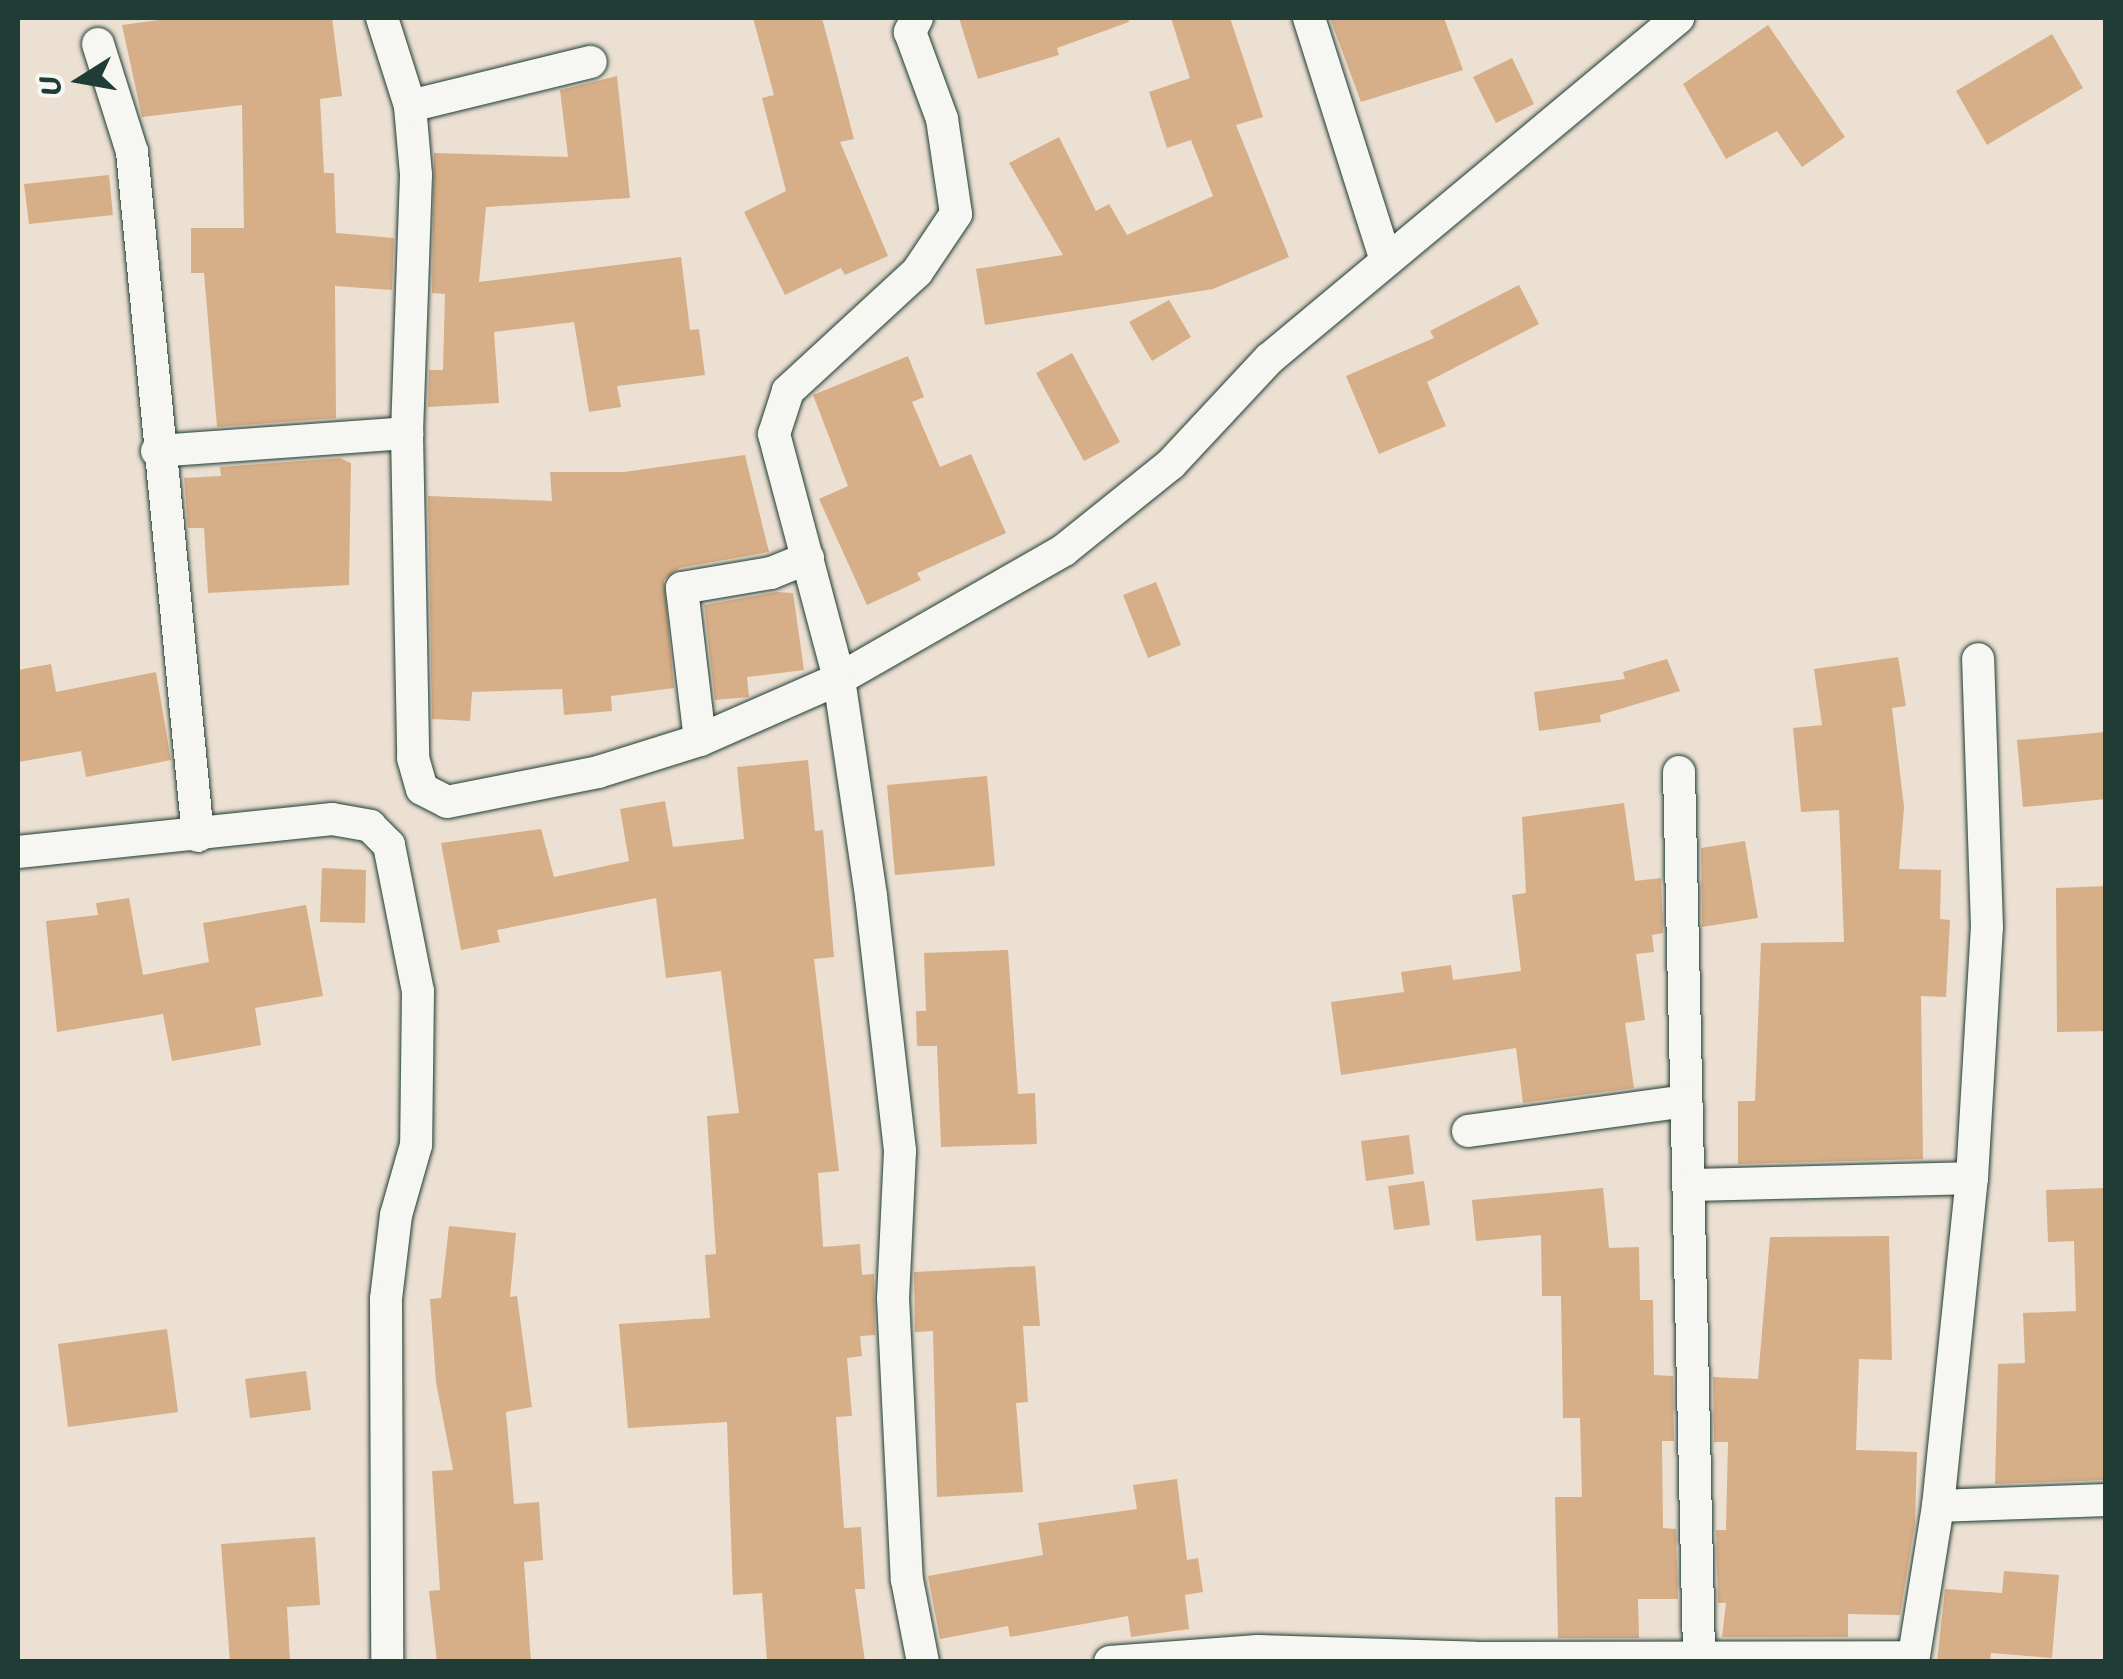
<!DOCTYPE html>
<html>
<head>
<meta charset="utf-8">
<style>
  body { margin:0 }
  #map { position:relative; width:2123px; height:1679px; overflow:hidden; background:#ece0d2; font-family:Sriracha,sans-serif }
  div>[style] { position:absolute }
  .building>* { inset:0; background:#d6ae87 }
  .roads { filter:drop-shadow(0 0 2px #1f3d34) drop-shadow(0 0 2px #1f3d34) }
  .minor>* { height:32px; margin:-16px; padding:0 16px; transform-origin:16px; border-radius:16px; background:#f6f6f2 }
  span { translate:-50% -50%; white-space:nowrap; text-align:center; line-height:1.15; -webkit-text-stroke:8px #f6f6f2; paint-order:stroke }
  .frame { position:absolute; inset:0; border:20px solid #1f3d34; pointer-events:none }
  .north { position:absolute; left:30px; top:30px; width:100px; height:100px; -webkit-text-stroke:8px #f6f6f2; paint-order:stroke; rotate:259deg; font-size:28px; font-weight:700; line-height:40px; text-align:center; color:#1f3d34 }
  .north::after { content:''; display:block; margin:auto; width:35px; height:45px; background:#1f3d34; clip-path:polygon(50% 0,100% 100%,50% 72%,0 100%) }
</style>
</head>
<body>
<div id="map">
  <div class="building">
    <div style="clip-path:polygon(174px 18px,332px 18px,342px 96px,320px 99px,324px 173px,334px 173px,336px 233px,394px 238px,392px 290px,335px 286px,336px 418px,217px 427px,204px 273px,191px 273px,191px 228px,244px 228px,242px 105px,142px 117px,122px 25px)"></div>
    <div style="clip-path:polygon(753px 18px,822px 18px,854px 139px,840px 142px,888px 256px,845px 275px,841px 268px,785px 295px,744px 212px,786px 191px,762px 98px,774px 95px)"></div>
    <div style="clip-path:polygon(959px 18px,1128px 18px,1129px 22px,1057px 48px,1059px 55px,978px 79px)"></div>
    <div style="clip-path:polygon(1171px 18px,1230px 18px,1263px 117px,1236px 125px,1289px 257px,1213px 289px,985px 325px,976px 269px,1063px 255px,1009px 163px,1059px 137px,1096px 211px,1109px 204px,1127px 235px,1213px 196px,1191px 140px,1167px 148px,1149px 92px,1190px 78px)"></div>
    <div style="clip-path:polygon(1330px 18px,1444px 18px,1463px 70px,1361px 102px)"></div>
    <div style="clip-path:polygon(1768px 25px,1845px 137px,1802px 167px,1777px 131px,1726px 159px,1683px 84px)"></div>
    <div style="clip-path:polygon(2052px 34px,2083px 88px,1987px 145px,1956px 91px)"></div>
    <div style="clip-path:polygon(1512px 58px,1534px 104px,1496px 123px,1473px 77px)"></div>
    <div style="clip-path:polygon(617px 76px,630px 198px,486px 207px,479px 282px,681px 257px,690px 330px,699px 329px,705px 375px,617px 386px,621px 407px,589px 412px,574px 322px,494px 332px,499px 403px,428px 407px,429px 370px,443px 370px,445px 294px,432px 293px,434px 153px,568px 157px,560px 90px)"></div>
    <div style="clip-path:polygon(109px 175px,113px 215px,29px 224px,24px 184px)"></div>
    <div style="clip-path:polygon(1519px 285px,1539px 324px,1427px 382px,1446px 426px,1379px 454px,1346px 376px,1434px 338px,1430px 331px)"></div>
    <div style="clip-path:polygon(1169px 300px,1191px 337px,1152px 361px,1129px 322px)"></div>
    <div style="clip-path:polygon(1072px 353px,1120px 442px,1084px 461px,1036px 373px)"></div>
    <div style="clip-path:polygon(908px 356px,924px 397px,912px 402px,940px 467px,971px 454px,1006px 533px,917px 573px,921px 580px,867px 605px,819px 499px,848px 486px,813px 395px)"></div>
    <div style="clip-path:polygon(745px 455px,769px 552px,679px 568px,664px 580px,674px 688px,611px 696px,612px 711px,564px 715px,562px 689px,472px 692px,470px 721px,432px 719px,428px 496px,552px 501px,550px 472px,624px 472px)"></div>
    <div style="clip-path:polygon(340px 458px,351px 463px,349px 585px,208px 593px,204px 528px,188px 528px,184px 478px,221px 476px,220px 467px)"></div>
    <div style="clip-path:polygon(1156px 582px,1181px 645px,1148px 658px,1123px 595px)"></div>
    <div style="clip-path:polygon(776px 592px,793px 593px,804px 670px,747px 677px,749px 697px,715px 700px,704px 605px)"></div>
    <div style="clip-path:polygon(1898px 657px,1906px 706px,1892px 708px,1904px 807px,1899px 869px,1941px 870px,1940px 919px,1950px 920px,1946px 997px,1921px 996px,1923px 1159px,1738px 1164px,1738px 1101px,1755px 1101px,1761px 943px,1844px 942px,1839px 810px,1801px 812px,1793px 728px,1822px 725px,1814px 669px)"></div>
    <div style="clip-path:polygon(1667px 659px,1680px 691px,1600px 715px,1601px 722px,1539px 731px,1534px 692px,1625px 679px,1623px 672px)"></div>
    <div style="clip-path:polygon(51px 664px,56px 692px,156px 672px,171px 760px,86px 777px,81px 751px,18px 762px,18px 670px)"></div>
    <div style="clip-path:polygon(2106px 732px,2106px 799px,2023px 807px,2017px 740px)"></div>
    <div style="clip-path:polygon(808px 760px,815px 831px,823px 830px,834px 957px,814px 959px,839px 1171px,818px 1173px,823px 1247px,860px 1244px,862px 1275px,874px 1274px,875px 1335px,860px 1336px,862px 1356px,847px 1358px,852px 1416px,836px 1417px,844px 1528px,861px 1527px,865px 1589px,855px 1589px,865px 1662px,767px 1662px,762px 1593px,733px 1595px,727px 1422px,628px 1428px,619px 1324px,710px 1318px,705px 1255px,716px 1254px,707px 1116px,739px 1113px,721px 971px,666px 978px,656px 898px,497px 930px,500px 942px,461px 950px,441px 843px,541px 829px,554px 877px,629px 861px,620px 809px,665px 801px,673px 847px,744px 839px,737px 767px)"></div>
    <div style="clip-path:polygon(987px 776px,995px 866px,895px 875px,887px 785px)"></div>
    <div style="clip-path:polygon(1624px 803px,1635px 881px,1661px 878px,1663px 933px,1652px 935px,1654px 952px,1636px 954px,1645px 1020px,1625px 1023px,1634px 1088px,1523px 1103px,1516px 1048px,1341px 1075px,1331px 1002px,1404px 992px,1401px 972px,1451px 965px,1453px 980px,1521px 971px,1512px 895px,1526px 893px,1522px 817px)"></div>
    <div style="clip-path:polygon(1745px 841px,1758px 918px,1702px 927px,1701px 848px)"></div>
    <div style="clip-path:polygon(322px 868px,366px 870px,365px 923px,320px 922px)"></div>
    <div style="clip-path:polygon(2106px 886px,2106px 1031px,2057px 1032px,2056px 888px)"></div>
    <div style="clip-path:polygon(129px 898px,143px 975px,209px 962px,203px 923px,306px 905px,323px 996px,255px 1008px,261px 1045px,172px 1061px,163px 1014px,57px 1032px,46px 921px,98px 915px,96px 903px)"></div>
    <div style="clip-path:polygon(1008px 950px,1018px 1094px,1035px 1093px,1037px 1144px,941px 1147px,937px 1046px,917px 1046px,916px 1011px,926px 1011px,924px 953px)"></div>
    <div style="clip-path:polygon(1409px 1135px,1414px 1174px,1366px 1181px,1361px 1141px)"></div>
    <div style="clip-path:polygon(1424px 1181px,1430px 1225px,1394px 1230px,1388px 1186px)"></div>
    <div style="clip-path:polygon(1603px 1188px,1609px 1248px,1639px 1247px,1640px 1300px,1653px 1300px,1654px 1375px,1673px 1376px,1674px 1441px,1662px 1441px,1663px 1528px,1676px 1529px,1678px 1599px,1638px 1599px,1639px 1638px,1558px 1638px,1555px 1497px,1582px 1497px,1580px 1418px,1563px 1418px,1561px 1296px,1542px 1296px,1541px 1235px,1476px 1241px,1472px 1200px)"></div>
    <div style="clip-path:polygon(2106px 1188px,2105px 1480px,1995px 1484px,1998px 1364px,2025px 1363px,2023px 1313px,2076px 1311px,2074px 1241px,2048px 1242px,2046px 1190px)"></div>
    <div style="clip-path:polygon(449px 1226px,516px 1233px,510px 1297px,517px 1296px,532px 1407px,506px 1412px,514px 1504px,539px 1502px,543px 1560px,524px 1562px,531px 1662px,437px 1662px,429px 1591px,440px 1590px,432px 1471px,453px 1470px,436px 1382px,430px 1299px,441px 1298px)"></div>
    <div style="clip-path:polygon(1889px 1236px,1892px 1360px,1859px 1359px,1856px 1450px,1917px 1452px,1915px 1524px,1900px 1615px,1848px 1614px,1848px 1637px,1722px 1637px,1726px 1603px,1718px 1603px,1716px 1530px,1726px 1530px,1728px 1442px,1714px 1442px,1713px 1377px,1758px 1379px,1770px 1237px)"></div>
    <div style="clip-path:polygon(1035px 1266px,1040px 1326px,1023px 1326px,1028px 1402px,1016px 1403px,1023px 1492px,937px 1497px,933px 1331px,915px 1332px,914px 1272px)"></div>
    <div style="clip-path:polygon(167px 1329px,178px 1412px,68px 1427px,58px 1344px)"></div>
    <div style="clip-path:polygon(306px 1371px,311px 1410px,250px 1418px,245px 1379px)"></div>
    <div style="clip-path:polygon(1177px 1479px,1187px 1560px,1198px 1558px,1203px 1592px,1185px 1595px,1189px 1629px,1131px 1637px,1128px 1616px,1010px 1637px,1008px 1626px,940px 1639px,928px 1576px,1043px 1555px,1038px 1523px,1137px 1509px,1133px 1485px)"></div>
    <div style="clip-path:polygon(315px 1537px,320px 1605px,287px 1607px,290px 1662px,230px 1662px,221px 1544px)"></div>
    <div style="clip-path:polygon(2004px 1571px,2059px 1575px,2052px 1658px,1991px 1653px,1990px 1662px,1937px 1662px,1945px 1589px,2002px 1593px)"></div>
  </div>
  <div class="roads">
    <div class="minor">
      <div style="left:382px;top:18px;width:92px;rotate:72.3deg"></div>
      <div style="left:410px;top:106px;width:69px;rotate:85deg"></div>
      <div style="left:416px;top:175px;width:258px;rotate:92deg"></div>
      <div style="left:407px;top:433px;width:325px;rotate:88.9deg"></div>
      <div style="left:413px;top:758px;width:32px;rotate:74deg"></div>
      <div style="left:422px;top:789px;width:28px;rotate:27deg"></div>
      <div style="left:447px;top:802px;width:154px;rotate:-11.2deg"></div>
      <div style="left:598px;top:772px;width:107px;rotate:-17.4deg"></div>
      <div style="left:700px;top:740px;width:152px;rotate:-23.7deg"></div>
      <div style="left:839px;top:679px;width:259px;rotate:-29.8deg"></div>
      <div style="left:1064px;top:550px;width:137px;rotate:-38.8deg"></div>
      <div style="left:1171px;top:464px;width:144px;rotate:-47deg"></div>
      <div style="left:1269px;top:359px;width:533px;rotate:-39.82deg"></div>
      <div style="left:917px;top:18px;width:16px;rotate:117deg"></div>
      <div style="left:910px;top:32px;width:93px;rotate:69.8deg"></div>
      <div style="left:942px;top:119px;width:96px;rotate:81.6deg"></div>
      <div style="left:956px;top:214px;width:70px;rotate:123.9deg"></div>
      <div style="left:917px;top:272px;width:176px;rotate:137.3deg"></div>
      <div style="left:788px;top:391px;width:45px;rotate:108deg"></div>
      <div style="left:774px;top:434px;width:253px;rotate:75.1deg"></div>
      <div style="left:839px;top:679px;width:219px;rotate:81.6deg"></div>
      <div style="left:871px;top:896px;width:257px;rotate:83.5deg"></div>
      <div style="left:900px;top:1151px;width:147px;rotate:92.7deg"></div>
      <div style="left:893px;top:1298px;width:282px;rotate:87.2deg"></div>
      <div style="left:907px;top:1580px;width:84px;rotate:79deg"></div>
      <div style="left:1309px;top:18px;width:252px;rotate:72.4deg"></div>
      <div style="left:98px;top:44px;width:113px;rotate:72.5deg"></div>
      <div style="left:132px;top:152px;width:687px;rotate:84.49deg"></div>
      <div style="left:410px;top:106px;width:186px;rotate:-13.7deg"></div>
      <div style="left:157px;top:451px;width:251px;rotate:-4.1deg"></div>
      <div style="left:700px;top:740px;width:153px;rotate:-96.8deg"></div>
      <div style="left:682px;top:588px;width:90px;rotate:-9.6deg"></div>
      <div style="left:771px;top:573px;width:40px;rotate:-22deg"></div>
      <div style="left:1679px;top:772px;width:884px;rotate:88.7deg"></div>
      <div style="left:18px;top:852px;width:316px;rotate:-6deg"></div>
      <div style="left:332px;top:819px;width:39px;rotate:10deg"></div>
      <div style="left:370px;top:826px;width:27px;rotate:45deg"></div>
      <div style="left:389px;top:845px;width:149px;rotate:78.8deg"></div>
      <div style="left:418px;top:991px;width:154px;rotate:90.7deg"></div>
      <div style="left:416px;top:1145px;width:73px;rotate:105.9deg"></div>
      <div style="left:396px;top:1215px;width:85px;rotate:96.8deg"></div>
      <div style="left:386px;top:1299px;width:363px;rotate:89.8deg"></div>
      <div style="left:1468px;top:1131px;width:220px;rotate:-7.8deg"></div>
      <div style="left:1688px;top:1185px;width:284px;rotate:-1.4deg"></div>
      <div style="left:1938px;top:1506px;width:168px;rotate:-2deg"></div>
      <div style="left:1110px;top:1662px;width:148px;rotate:-4.3deg"></div>
      <div style="left:1258px;top:1651px;width:218px;rotate:1.8deg"></div>
      <div style="left:1476px;top:1658px;width:437px;rotate:-0.1deg"></div>
      <div style="left:1913px;top:1662px;width:158px;rotate:-80.9deg"></div>
      <div style="left:1938px;top:1506px;width:330px;rotate:-84.1deg"></div>
      <div style="left:1972px;top:1178px;width:251px;rotate:-86.6deg"></div>
      <div style="left:1987px;top:927px;width:268px;rotate:-91.9deg"></div>
    </div>
  </div>
  <div class="frame"></div>
  <div class="north">U</div>
</div>
</body>
</html>
